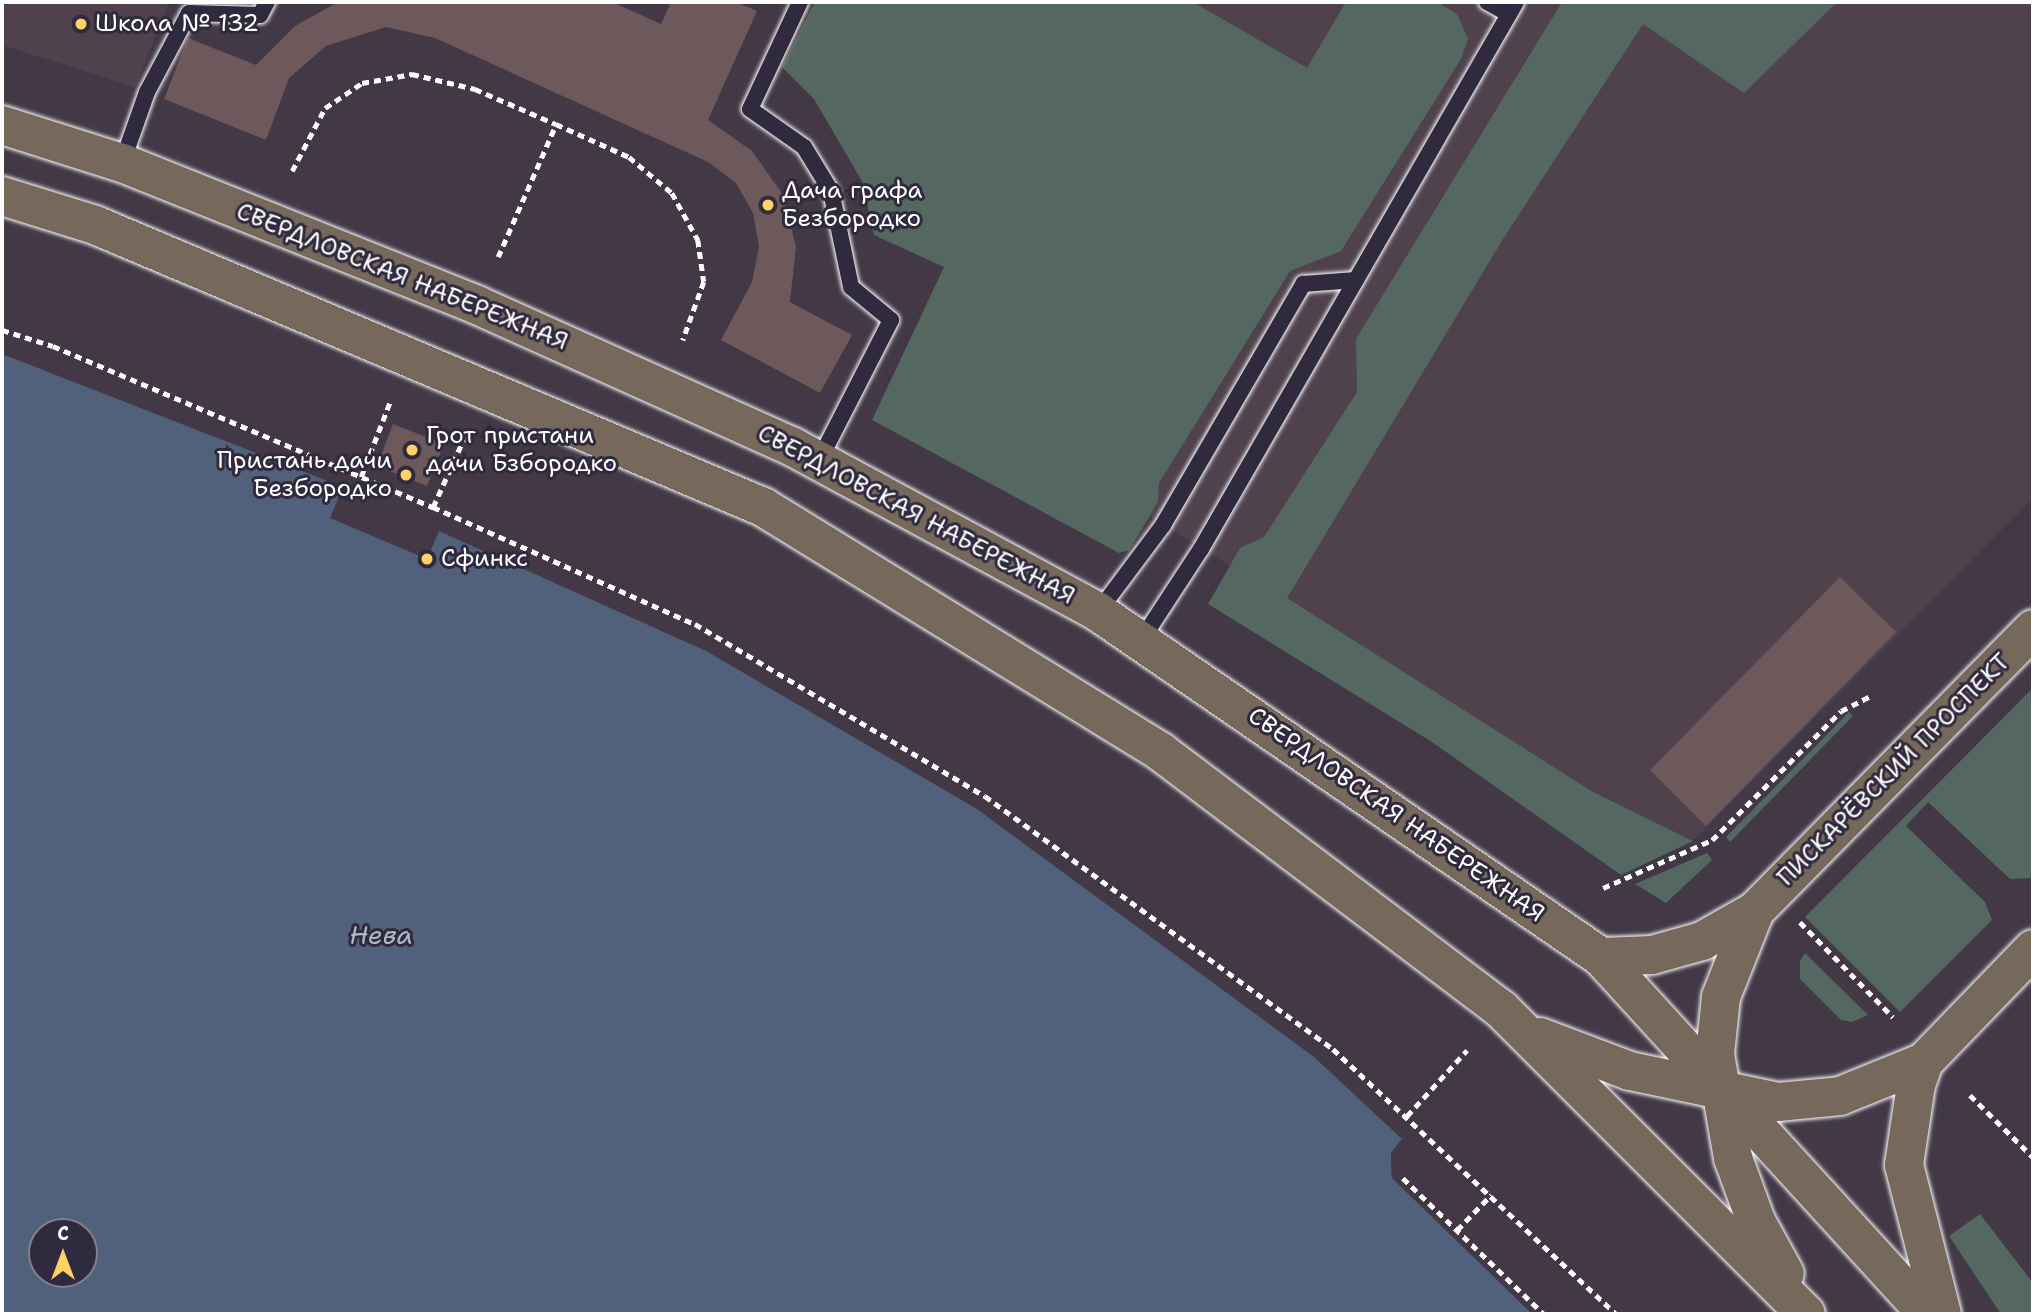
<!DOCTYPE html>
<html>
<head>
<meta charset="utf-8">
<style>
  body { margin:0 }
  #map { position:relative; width:2035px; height:1316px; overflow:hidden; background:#423846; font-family:"Shantell Sans",sans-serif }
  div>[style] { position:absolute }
  .built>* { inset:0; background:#4f424c }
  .green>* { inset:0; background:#546861 }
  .water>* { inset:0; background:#51607b }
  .pier>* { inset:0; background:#423846 }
  .building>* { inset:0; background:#6d585b }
  .path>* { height:4.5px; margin-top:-2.25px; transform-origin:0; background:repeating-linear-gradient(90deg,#fff 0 7px,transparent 0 12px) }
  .roads { filter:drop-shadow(0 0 2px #fff) drop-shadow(0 0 2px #fff) }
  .service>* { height:16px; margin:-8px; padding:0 8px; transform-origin:8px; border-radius:8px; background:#2f2a3d }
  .primary>* { height:38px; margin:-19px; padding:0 19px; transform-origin:19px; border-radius:19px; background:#76695c }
  .dots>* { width:19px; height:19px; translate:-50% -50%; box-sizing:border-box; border:4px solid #2f2a3d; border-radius:50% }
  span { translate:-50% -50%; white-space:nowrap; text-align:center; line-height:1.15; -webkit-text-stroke:6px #2f2a3d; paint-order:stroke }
  .poi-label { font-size:24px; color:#fff }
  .left { translate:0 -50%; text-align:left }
  .right { translate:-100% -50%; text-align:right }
  .street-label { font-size:24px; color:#fff }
  .water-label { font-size:26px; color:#b1b7c4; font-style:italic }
  .frame { position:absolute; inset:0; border:4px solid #fff; pointer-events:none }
  .north { position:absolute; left:28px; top:1218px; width:70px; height:70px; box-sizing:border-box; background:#2f2a3d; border:2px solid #827f8b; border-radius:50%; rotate:0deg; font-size:19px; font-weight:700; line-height:28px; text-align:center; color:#fff }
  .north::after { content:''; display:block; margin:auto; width:24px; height:32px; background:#ffd166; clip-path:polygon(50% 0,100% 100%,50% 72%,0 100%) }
</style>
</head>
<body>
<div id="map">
  <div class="built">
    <div style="clip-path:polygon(2px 2px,169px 2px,135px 87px,2px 45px)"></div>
    <div style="clip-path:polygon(815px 2px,2033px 2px,2033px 498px,1693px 841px,1593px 792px,1150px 516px,895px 380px,944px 267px,874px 235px,862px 181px,814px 99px,782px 67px)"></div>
  </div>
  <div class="green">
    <div style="clip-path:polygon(815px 2px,1193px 2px,1307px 68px,1346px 2px,1437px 2px,1457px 14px,1468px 39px,1461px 59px,1341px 251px,1290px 271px,1159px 483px,1158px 501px,1150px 516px,1129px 550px,1119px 553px,872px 420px,944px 267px,874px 235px,862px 181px,814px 99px,782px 67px)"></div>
    <div style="clip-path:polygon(1562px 2px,1837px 2px,1744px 93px,1643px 24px,1503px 239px,1287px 598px,1593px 792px,1693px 841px,1621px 875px,1432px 742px,1208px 604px,1240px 548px,1264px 537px,1357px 392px,1356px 339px)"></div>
    <div style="clip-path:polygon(2033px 688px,2033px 878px,2010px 879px,1928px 802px,1906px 826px,1985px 902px,1992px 920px,1900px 1012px,1805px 917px)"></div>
    <div style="clip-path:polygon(1849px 712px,1853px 716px,1730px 842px,1726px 837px)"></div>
    <div style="clip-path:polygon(1707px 853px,1712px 860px,1666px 903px,1635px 884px)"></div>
    <div style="clip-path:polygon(1805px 953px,1868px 1015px,1852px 1022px,1841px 1020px,1800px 979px,1800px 961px)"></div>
    <div style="clip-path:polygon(1980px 1214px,2033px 1283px,2033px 1314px,2001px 1314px,1949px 1236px)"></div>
  </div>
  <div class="water">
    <div style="clip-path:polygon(evenodd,2px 354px,343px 487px,330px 518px,427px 559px,439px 531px,706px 651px,977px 809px,1314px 1057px,1402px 1139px,1391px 1153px,1392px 1178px,1532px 1314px,2px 1314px,2px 354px,42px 1232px,84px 1232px,84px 1274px,42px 1274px,42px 1232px)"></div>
  </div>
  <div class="pier">
    <div style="clip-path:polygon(1402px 1139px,1394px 1154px,1395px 1177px,1536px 1314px,1392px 1178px,1391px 1153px)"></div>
  </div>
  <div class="building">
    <div style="clip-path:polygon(338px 2px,612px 2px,661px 24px,671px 2px,736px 2px,757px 11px,708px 120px,752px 151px,783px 195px,796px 247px,790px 302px,852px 335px,820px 393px,721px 340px,752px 282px,759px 247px,753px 213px,736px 183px,708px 162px,435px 38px,386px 27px,326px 46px,289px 78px,266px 140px,164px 99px,188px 38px,256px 65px,295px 26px)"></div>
    <div style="clip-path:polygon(393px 424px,444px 444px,427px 486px,377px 466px)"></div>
    <div style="clip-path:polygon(1840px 577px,1896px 632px,1706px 826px,1650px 770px)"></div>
  </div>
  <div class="path">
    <div style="left:292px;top:171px;width:71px;rotate:-62.4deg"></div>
    <div style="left:325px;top:108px;width:45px;rotate:-34deg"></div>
    <div style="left:362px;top:83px;width:51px;rotate:-10.2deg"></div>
    <div style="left:412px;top:74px;width:65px;rotate:13.4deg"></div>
    <div style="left:475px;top:89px;width:88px;rotate:23.4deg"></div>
    <div style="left:556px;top:124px;width:80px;rotate:24.3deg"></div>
    <div style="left:629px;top:157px;width:56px;rotate:39.9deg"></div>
    <div style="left:672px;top:193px;width:54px;rotate:61deg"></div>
    <div style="left:698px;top:240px;width:42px;rotate:81.9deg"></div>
    <div style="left:704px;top:282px;width:62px;rotate:109.9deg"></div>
    <div style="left:498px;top:257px;width:145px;rotate:-66.4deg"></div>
    <div style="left:2px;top:330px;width:53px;rotate:17.4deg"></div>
    <div style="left:53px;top:346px;width:413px;rotate:23deg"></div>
    <div style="left:433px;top:507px;width:287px;rotate:24.1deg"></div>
    <div style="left:695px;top:624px;width:337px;rotate:30.7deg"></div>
    <div style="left:985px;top:796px;width:430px;rotate:36deg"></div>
    <div style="left:1333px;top:1049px;width:388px;rotate:43.1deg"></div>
    <div style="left:361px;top:477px;width:80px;rotate:-68.9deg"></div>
    <div style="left:433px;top:507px;width:80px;rotate:-65.7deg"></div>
    <div style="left:1603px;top:888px;width:119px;rotate:-23.8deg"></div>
    <div style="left:1712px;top:840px;width:182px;rotate:-45deg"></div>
    <div style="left:1841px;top:711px;width:33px;rotate:-27deg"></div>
    <div style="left:1800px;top:922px;width:133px;rotate:45.6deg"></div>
    <div style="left:1970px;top:1095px;width:88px;rotate:44.5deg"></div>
    <div style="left:1407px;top:1116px;width:89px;rotate:-47.7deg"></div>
    <div style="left:1403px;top:1178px;width:196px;rotate:44deg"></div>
    <div style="left:1457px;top:1230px;width:49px;rotate:-45.8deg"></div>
  </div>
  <div class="roads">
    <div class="service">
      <div style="left:800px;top:2px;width:118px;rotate:115deg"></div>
      <div style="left:750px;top:109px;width:66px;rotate:35.1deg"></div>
      <div style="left:804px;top:147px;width:52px;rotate:58.5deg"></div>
      <div style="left:831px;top:191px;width:98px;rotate:78.2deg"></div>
      <div style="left:851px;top:287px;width:52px;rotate:39.5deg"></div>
      <div style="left:891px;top:320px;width:158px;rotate:117.1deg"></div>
      <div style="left:1487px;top:2px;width:25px;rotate:29deg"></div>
      <div style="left:122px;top:163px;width:75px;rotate:-70.6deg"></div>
      <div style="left:147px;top:92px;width:89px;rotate:-62deg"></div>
      <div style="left:189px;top:13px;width:71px;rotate:1.6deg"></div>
      <div style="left:260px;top:15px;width:15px;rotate:-62deg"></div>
      <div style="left:1098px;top:612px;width:109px;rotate:-53.2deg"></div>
      <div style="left:1163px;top:525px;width:279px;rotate:-59.8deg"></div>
      <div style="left:1303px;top:284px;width:53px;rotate:-4.3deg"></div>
      <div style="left:1142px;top:639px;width:108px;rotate:-56.8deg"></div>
      <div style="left:1201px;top:549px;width:631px;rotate:-60.06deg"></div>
    </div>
    <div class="primary">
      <div style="left:2px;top:125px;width:126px;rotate:17.6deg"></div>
      <div style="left:122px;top:163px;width:382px;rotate:21.8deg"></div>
      <div style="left:477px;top:305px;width:346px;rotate:24.2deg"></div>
      <div style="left:793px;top:447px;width:347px;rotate:28.4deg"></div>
      <div style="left:1098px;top:612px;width:610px;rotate:34.45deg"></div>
      <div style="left:1601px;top:957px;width:483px;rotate:47.6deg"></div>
      <div style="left:2px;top:196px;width:97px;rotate:17.3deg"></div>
      <div style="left:95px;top:225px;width:725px;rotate:22.89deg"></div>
      <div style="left:763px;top:507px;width:467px;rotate:31.6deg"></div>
      <div style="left:1161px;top:752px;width:426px;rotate:37.1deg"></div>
      <div style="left:1501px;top:1009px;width:431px;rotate:45deg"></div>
      <div style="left:1755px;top:911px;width:92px;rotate:111.6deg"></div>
      <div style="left:1721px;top:997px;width:57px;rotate:96deg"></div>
      <div style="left:1715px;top:1054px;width:106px;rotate:80.2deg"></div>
      <div style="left:1733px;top:1158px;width:67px;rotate:69.9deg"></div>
      <div style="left:1756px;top:1221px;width:60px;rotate:61.3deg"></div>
      <div style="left:1601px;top:957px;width:51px;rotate:-2.2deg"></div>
      <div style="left:1652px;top:955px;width:52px;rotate:-15.6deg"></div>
      <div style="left:1702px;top:941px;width:61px;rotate:-29.5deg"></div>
      <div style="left:1755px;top:911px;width:396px;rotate:-45.4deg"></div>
      <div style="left:1540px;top:1037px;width:96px;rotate:20.7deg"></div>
      <div style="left:1630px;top:1071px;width:151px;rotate:11.8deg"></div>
      <div style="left:1778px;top:1102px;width:62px;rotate:-5.5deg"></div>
      <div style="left:1840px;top:1096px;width:91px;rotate:-22deg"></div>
      <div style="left:1942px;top:1314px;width:154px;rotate:-104.3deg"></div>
      <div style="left:1904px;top:1165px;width:81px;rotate:-81.5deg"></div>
      <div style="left:1916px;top:1085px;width:24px;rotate:-71deg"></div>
      <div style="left:1924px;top:1062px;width:157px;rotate:-46deg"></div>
    </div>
  </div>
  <div class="dots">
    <div style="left:81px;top:24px;background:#ffd166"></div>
    <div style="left:768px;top:205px;background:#ffd166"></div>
    <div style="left:412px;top:450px;background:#ffd166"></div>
    <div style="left:406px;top:475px;background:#ffd166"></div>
    <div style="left:427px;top:559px;background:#ffd166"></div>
  </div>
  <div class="poi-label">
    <span class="left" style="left:95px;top:24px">Школа № 132</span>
    <span class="left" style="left:782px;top:205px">Дача графа<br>Безбородко</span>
    <span class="left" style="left:426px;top:450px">Грот пристани<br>дачи Бзбородко</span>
    <span class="right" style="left:392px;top:475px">Пристань дачи<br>Безбородко</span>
    <span class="left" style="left:441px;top:559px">Сфинкс</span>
  </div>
  <div class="street-label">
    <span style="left:402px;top:277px;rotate:22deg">СВЕРДЛОВСКАЯ НАБЕРЕЖНАЯ</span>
    <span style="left:916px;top:515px;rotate:28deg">СВЕРДЛОВСКАЯ НАБЕРЕЖНАЯ</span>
    <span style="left:1894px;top:770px;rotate:-45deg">ПИСКАРЁВСКИЙ ПРОСПЕКТ</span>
    <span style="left:1396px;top:815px;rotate:35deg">СВЕРДЛОВСКАЯ НАБЕРЕЖНАЯ</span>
  </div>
  <div class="water-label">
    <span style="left:381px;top:935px">Нева</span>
  </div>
  <div class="frame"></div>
  <div class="north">С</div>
</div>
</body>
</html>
